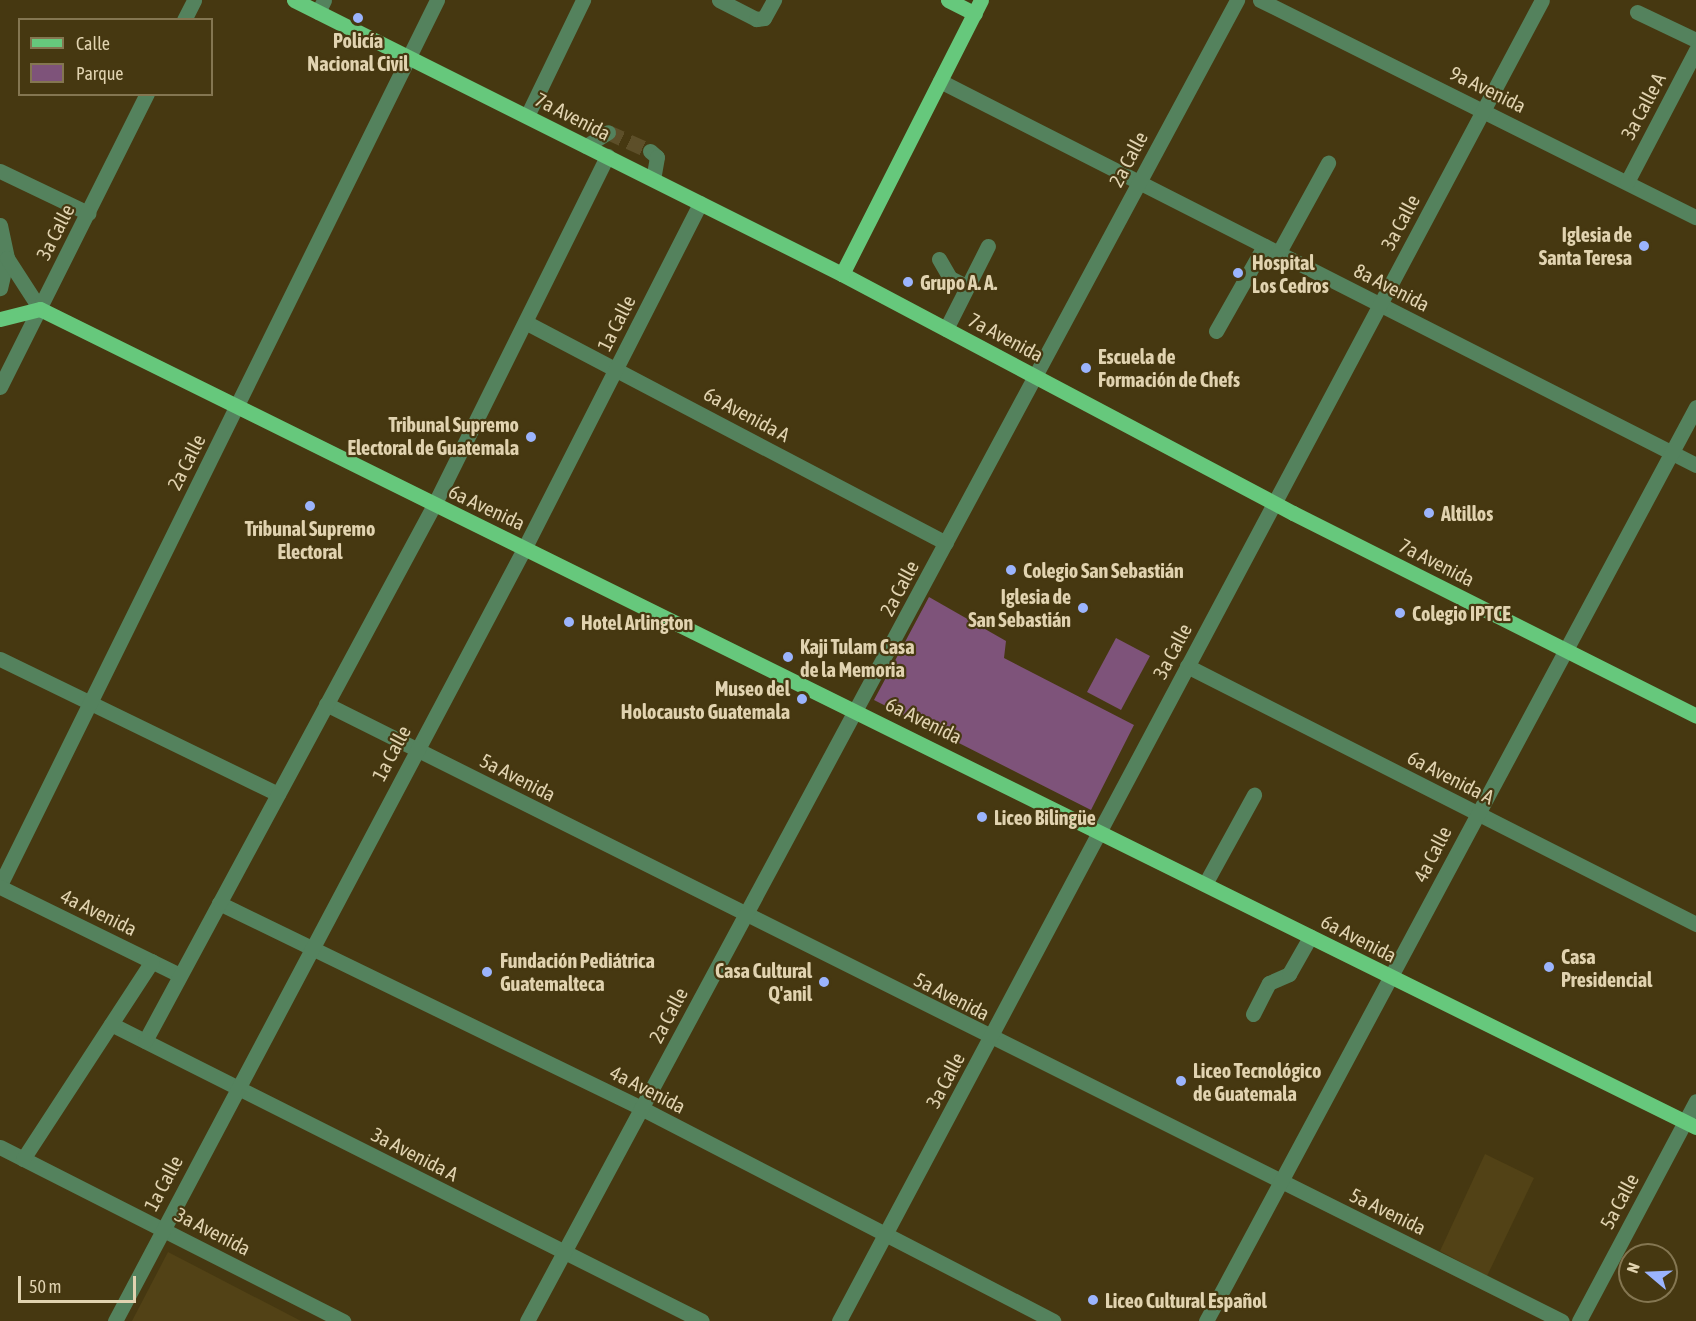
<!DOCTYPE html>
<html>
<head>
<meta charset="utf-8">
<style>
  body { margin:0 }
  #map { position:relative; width:1696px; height:1321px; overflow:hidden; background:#463811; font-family:"Asap Condensed",sans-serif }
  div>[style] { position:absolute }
  .built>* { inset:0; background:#524216 }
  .green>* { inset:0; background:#7e537a }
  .minor-tunnel>* { height:15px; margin-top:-7.5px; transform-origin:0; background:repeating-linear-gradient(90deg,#5d4f29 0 15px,transparent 0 23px) }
  .minor>* { height:15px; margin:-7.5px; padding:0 7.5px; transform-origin:7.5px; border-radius:7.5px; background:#54825d }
  .major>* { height:15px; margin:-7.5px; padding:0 7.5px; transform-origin:7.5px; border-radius:7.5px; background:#66c87c }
  .dots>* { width:16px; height:16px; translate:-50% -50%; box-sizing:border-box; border:3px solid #463811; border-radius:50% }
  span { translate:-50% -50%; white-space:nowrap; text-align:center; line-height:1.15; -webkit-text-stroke:4.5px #463811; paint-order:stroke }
  .poi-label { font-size:20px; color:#e1d3b0; font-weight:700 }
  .right { translate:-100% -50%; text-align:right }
  .left { translate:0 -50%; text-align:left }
  .street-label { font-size:20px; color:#e1d3b0 }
  .legend { position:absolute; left:18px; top:18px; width:195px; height:78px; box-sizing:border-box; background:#463811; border:2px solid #847651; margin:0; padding:8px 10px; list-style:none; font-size:18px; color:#e1d3b0 }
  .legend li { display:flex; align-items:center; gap:12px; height:30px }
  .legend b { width:30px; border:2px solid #847651 }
  .north { position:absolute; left:1618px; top:1243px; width:60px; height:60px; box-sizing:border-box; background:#463811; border:2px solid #847651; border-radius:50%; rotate:289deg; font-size:16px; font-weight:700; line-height:24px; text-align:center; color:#e1d3b0 }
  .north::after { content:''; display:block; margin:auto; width:21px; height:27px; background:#9bb4fd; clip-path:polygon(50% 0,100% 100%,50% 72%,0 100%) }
  .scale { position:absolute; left:18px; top:1276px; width:118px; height:27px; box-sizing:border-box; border:3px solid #e1d3b0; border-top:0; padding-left:8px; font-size:18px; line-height:21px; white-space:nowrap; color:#e1d3b0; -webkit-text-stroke:4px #463811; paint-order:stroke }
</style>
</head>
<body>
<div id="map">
  <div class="built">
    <div style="clip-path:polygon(1485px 1154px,1534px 1178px,1487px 1276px,1440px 1251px)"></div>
    <div style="clip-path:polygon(168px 1252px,301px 1321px,132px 1321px)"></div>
  </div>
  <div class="green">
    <div style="clip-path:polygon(929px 597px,1006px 641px,1004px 658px,1134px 725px,1091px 810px,874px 700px)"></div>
    <div style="clip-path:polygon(1116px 638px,1150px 656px,1121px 710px,1087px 692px)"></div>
  </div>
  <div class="minor-tunnel">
    <div style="left:608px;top:132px;width:46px;rotate:24.3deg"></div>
  </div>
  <div class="minor">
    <div style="left:719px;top:0;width:42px;rotate:27.2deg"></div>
    <div style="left:756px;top:19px;width:8px;rotate:-7deg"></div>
    <div style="left:764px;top:18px;width:21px;rotate:-61deg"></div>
    <div style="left:1260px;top:0;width:487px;rotate:26.5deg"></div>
    <div style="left:318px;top:12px;width:13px;rotate:-63deg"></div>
    <div style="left:1637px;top:12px;width:65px;rotate:25.4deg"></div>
    <div style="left:184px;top:20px;width:22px;rotate:-63deg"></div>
    <div style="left:940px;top:81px;width:848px;rotate:26.93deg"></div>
    <div style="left:527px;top:116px;width:129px;rotate:-64.2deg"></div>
    <div style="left:586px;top:146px;width:26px;rotate:-32deg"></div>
    <div style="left:650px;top:151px;width:9px;rotate:41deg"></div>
    <div style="left:657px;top:157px;width:22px;rotate:100deg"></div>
    <div style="left:0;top:171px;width:98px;rotate:25.5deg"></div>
    <div style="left:1627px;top:182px;width:149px;rotate:-62.4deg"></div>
    <div style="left:0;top:225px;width:34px;rotate:78deg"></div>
    <div style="left:7px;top:258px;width:31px;rotate:103deg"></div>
    <div style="left:1279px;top:252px;width:102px;rotate:-61.2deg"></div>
    <div style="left:7px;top:258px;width:61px;rotate:57.1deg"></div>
    <div style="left:939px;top:259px;width:22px;rotate:60deg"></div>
    <div style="left:950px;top:278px;width:18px;rotate:27deg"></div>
    <div style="left:527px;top:323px;width:473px;rotate:27.7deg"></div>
    <div style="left:946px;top:329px;width:93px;rotate:-63.2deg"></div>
    <div style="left:1216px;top:331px;width:98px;rotate:-60.5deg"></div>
    <div style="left:0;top:387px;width:328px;rotate:-63.4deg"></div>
    <div style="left:0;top:659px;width:309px;rotate:25.9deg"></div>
    <div style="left:1187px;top:666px;width:571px;rotate:26.88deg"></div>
    <div style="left:326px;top:704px;width:1381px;rotate:26.53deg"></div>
    <div style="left:1205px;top:884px;width:102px;rotate:-61.2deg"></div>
    <div style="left:0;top:885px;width:987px;rotate:-63.72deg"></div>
    <div style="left:0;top:887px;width:200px;rotate:26.1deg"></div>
    <div style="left:219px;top:903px;width:469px;rotate:25.9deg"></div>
    <div style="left:641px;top:1108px;width:464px;rotate:27.3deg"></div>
    <div style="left:1253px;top:1014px;width:35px;rotate:-63deg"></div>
    <div style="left:1269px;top:983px;width:22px;rotate:-24deg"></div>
    <div style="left:1289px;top:974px;width:43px;rotate:-60.4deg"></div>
    <div style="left:111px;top:1024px;width:661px;rotate:26.68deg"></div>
    <div style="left:145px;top:1041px;width:609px;rotate:-61.67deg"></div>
    <div style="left:434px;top:505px;width:390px;rotate:-63.6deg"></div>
    <div style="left:0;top:1147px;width:385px;rotate:26.9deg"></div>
    <div style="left:23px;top:1159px;width:236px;rotate:-56.9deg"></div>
    <div style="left:115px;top:1321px;width:876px;rotate:-62.09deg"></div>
    <div style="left:525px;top:547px;width:386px;rotate:-63deg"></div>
    <div style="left:527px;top:1321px;width:1500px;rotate:-61.74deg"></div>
    <div style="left:839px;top:1321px;width:1496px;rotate:-61.98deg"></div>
    <div style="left:1206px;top:1321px;width:1037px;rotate:-61.8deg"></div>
    <div style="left:1579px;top:1321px;width:249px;rotate:-62deg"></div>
  </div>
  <div class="major">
    <div style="left:294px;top:0;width:613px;rotate:26.57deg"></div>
    <div style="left:842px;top:274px;width:510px;rotate:27.92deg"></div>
    <div style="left:1293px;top:513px;width:451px;rotate:26.7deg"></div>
    <div style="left:948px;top:0;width:30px;rotate:27deg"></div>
    <div style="left:842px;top:274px;width:307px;rotate:-63.1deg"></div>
    <div style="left:0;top:319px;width:41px;rotate:-14deg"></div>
    <div style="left:40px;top:309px;width:1847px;rotate:26.29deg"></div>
  </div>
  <div class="dots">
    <div style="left:358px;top:18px;background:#9bb4fd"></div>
    <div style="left:1644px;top:246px;background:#9bb4fd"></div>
    <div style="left:1238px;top:273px;background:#9bb4fd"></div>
    <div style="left:908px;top:282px;background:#9bb4fd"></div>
    <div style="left:1086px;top:368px;background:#9bb4fd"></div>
    <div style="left:531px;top:437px;background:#9bb4fd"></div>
    <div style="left:310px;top:506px;background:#9bb4fd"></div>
    <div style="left:1429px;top:513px;background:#9bb4fd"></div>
    <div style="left:1011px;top:570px;background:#9bb4fd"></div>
    <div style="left:1083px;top:608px;background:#9bb4fd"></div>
    <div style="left:1400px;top:613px;background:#9bb4fd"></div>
    <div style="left:569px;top:622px;background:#9bb4fd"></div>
    <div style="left:788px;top:657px;background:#9bb4fd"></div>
    <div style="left:802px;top:699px;background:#9bb4fd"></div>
    <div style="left:982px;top:817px;background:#9bb4fd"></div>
    <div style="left:1549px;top:967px;background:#9bb4fd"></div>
    <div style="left:487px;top:972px;background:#9bb4fd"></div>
    <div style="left:824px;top:982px;background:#9bb4fd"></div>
    <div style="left:1181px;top:1081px;background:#9bb4fd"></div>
    <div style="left:1093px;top:1300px;background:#9bb4fd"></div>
  </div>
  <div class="poi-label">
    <span style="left:358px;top:52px">Policía<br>Nacional Civil</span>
    <span class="right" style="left:1632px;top:246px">Iglesia de<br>Santa Teresa</span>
    <span class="left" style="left:1252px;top:274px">Hospital<br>Los Cedros</span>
    <span class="left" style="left:920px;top:282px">Grupo A. A.</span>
    <span class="left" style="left:1098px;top:368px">Escuela de<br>Formación de Chefs</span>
    <span class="right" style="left:519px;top:436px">Tribunal Supremo<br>Electoral de Guatemala</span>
    <span class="left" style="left:1441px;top:513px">Altillos</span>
    <span style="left:310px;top:540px">Tribunal Supremo<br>Electoral</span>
    <span class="left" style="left:1023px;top:570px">Colegio San Sebastián</span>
    <span class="right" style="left:1071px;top:608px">Iglesia de<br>San Sebastián</span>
    <span class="left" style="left:1412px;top:613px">Colegio IPTCE</span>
    <span class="left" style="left:581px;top:622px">Hotel Arlington</span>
    <span class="left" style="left:800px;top:658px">Kaji Tulam Casa<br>de la Memoria</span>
    <span class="right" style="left:790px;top:700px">Museo del<br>Holocausto Guatemala</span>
    <span class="left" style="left:994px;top:817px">Liceo Bilingüe</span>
    <span class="left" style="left:1561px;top:968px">Casa<br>Presidencial</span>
    <span class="left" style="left:500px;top:972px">Fundación Pediátrica<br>Guatemalteca</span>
    <span class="right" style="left:812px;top:982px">Casa Cultural<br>Q'anil</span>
    <span class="left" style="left:1193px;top:1082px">Liceo Tecnológico<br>de Guatemala</span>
    <span class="left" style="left:1105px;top:1300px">Liceo Cultural Español</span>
  </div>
  <div class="street-label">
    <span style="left:1488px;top:89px;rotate:26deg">9a Avenida</span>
    <span style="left:1643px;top:106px;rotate:-62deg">3a Calle A</span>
    <span style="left:573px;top:116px;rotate:27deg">7a Avenida</span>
    <span style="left:1128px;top:159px;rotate:-62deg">2a Calle</span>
    <span style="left:1400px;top:222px;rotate:-62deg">3a Calle</span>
    <span style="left:55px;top:232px;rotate:-63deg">3a Calle</span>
    <span style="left:1392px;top:287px;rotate:27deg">8a Avenida</span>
    <span style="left:616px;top:323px;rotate:-63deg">1a Calle</span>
    <span style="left:1006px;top:337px;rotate:28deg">7a Avenida</span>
    <span style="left:747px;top:414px;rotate:28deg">6a Avenida A</span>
    <span style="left:186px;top:462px;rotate:-63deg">2a Calle</span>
    <span style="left:487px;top:507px;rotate:25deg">6a Avenida</span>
    <span style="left:1437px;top:562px;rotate:27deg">7a Avenida</span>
    <span style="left:899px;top:588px;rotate:-62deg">2a Calle</span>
    <span style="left:1172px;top:651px;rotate:-62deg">3a Calle</span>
    <span style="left:924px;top:720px;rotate:26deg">6a Avenida</span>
    <span style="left:391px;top:753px;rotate:-62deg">1a Calle</span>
    <span style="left:518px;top:777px;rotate:27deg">5a Avenida</span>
    <span style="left:1451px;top:777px;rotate:27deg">6a Avenida A</span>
    <span style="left:1432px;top:854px;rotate:-63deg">4a Calle</span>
    <span style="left:99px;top:912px;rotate:26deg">4a Avenida</span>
    <span style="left:1359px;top:938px;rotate:27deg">6a Avenida</span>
    <span style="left:952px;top:996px;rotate:27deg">5a Avenida</span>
    <span style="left:668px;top:1015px;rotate:-62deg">2a Calle</span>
    <span style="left:945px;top:1080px;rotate:-62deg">3a Calle</span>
    <span style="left:648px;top:1089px;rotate:27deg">4a Avenida</span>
    <span style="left:415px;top:1154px;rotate:27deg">3a Avenida A</span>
    <span style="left:163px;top:1183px;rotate:-62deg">1a Calle</span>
    <span style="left:1619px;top:1201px;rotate:-62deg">5a Calle</span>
    <span style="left:1388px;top:1211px;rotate:26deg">5a Avenida</span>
    <span style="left:213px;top:1231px;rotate:27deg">3a Avenida</span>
  </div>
  <ul class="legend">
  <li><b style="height:8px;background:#66c87c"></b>Calle</li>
  <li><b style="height:16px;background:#7e537a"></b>Parque</li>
  </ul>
  <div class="north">N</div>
  <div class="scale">50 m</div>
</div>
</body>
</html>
